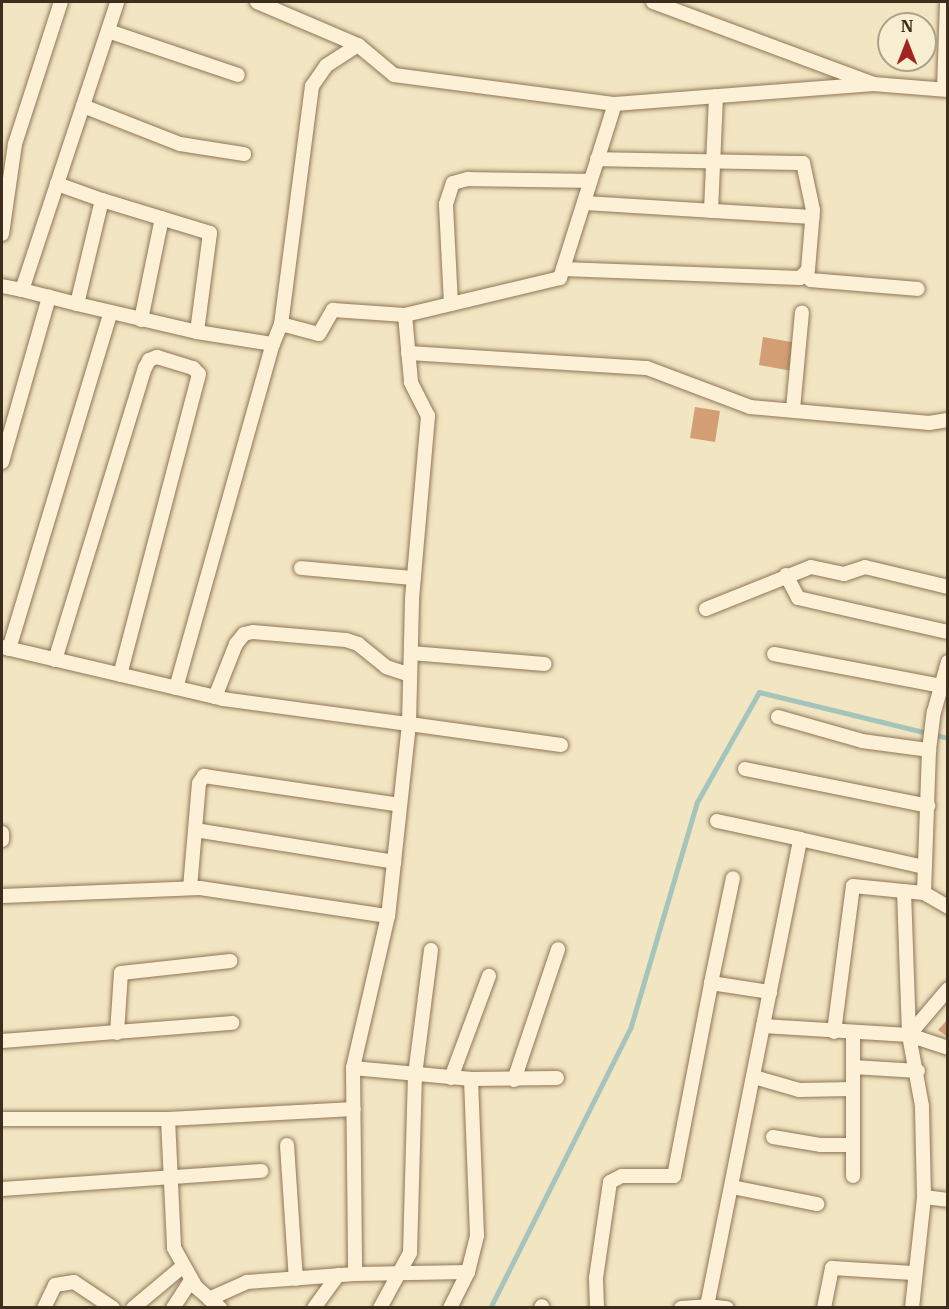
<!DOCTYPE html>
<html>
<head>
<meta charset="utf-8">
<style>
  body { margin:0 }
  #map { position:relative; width:949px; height:1309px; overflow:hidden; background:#f2e5c2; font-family:"IBM Plex Serif",serif }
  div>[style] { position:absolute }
  .stream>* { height:5px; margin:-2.5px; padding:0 2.5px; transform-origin:2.5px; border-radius:2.5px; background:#a5c4bc }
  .building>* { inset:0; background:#d39e74 }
  .roads { filter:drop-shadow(0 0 2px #8d7557) drop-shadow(0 0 2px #8d7557) }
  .minor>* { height:14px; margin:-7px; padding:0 7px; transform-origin:7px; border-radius:7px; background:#fcf1d6 }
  span { translate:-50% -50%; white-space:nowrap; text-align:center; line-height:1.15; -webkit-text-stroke:5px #f8eed2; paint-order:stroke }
  .frame { position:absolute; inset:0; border:3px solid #3c2d1d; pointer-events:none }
  .north { position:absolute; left:877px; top:12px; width:60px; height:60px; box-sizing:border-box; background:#f8eed2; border:2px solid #ada18a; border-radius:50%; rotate:0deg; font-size:16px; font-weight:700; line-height:24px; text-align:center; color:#3c2d1d }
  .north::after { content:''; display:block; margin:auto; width:21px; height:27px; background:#a22422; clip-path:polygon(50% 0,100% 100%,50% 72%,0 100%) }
</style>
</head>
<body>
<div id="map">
  <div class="stream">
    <div style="left:490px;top:1308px;width:315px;rotate:-63.4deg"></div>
    <div style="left:631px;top:1026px;width:234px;rotate:-73.6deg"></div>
    <div style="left:697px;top:802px;width:126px;rotate:-60.6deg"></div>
    <div style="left:759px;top:692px;width:195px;rotate:13.7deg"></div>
  </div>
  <div class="building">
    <div style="clip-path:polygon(763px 337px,797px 343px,792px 371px,759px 365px)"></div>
    <div style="clip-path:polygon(695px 407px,720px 411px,715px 442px,690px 438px)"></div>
    <div style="clip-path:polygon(948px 1019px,948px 1037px,938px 1030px)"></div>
  </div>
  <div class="roads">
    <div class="minor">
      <div style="left:257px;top:2px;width:110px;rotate:23.1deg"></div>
      <div style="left:358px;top:45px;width:47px;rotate:39.8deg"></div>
      <div style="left:394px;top:75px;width:223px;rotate:7.5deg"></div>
      <div style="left:653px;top:2px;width:235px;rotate:20.4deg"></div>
      <div style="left:873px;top:84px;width:75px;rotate:4.6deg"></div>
      <div style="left:108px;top:31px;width:137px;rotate:18.7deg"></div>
      <div style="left:358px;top:45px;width:38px;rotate:147deg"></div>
      <div style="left:326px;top:66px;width:24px;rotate:125deg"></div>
      <div style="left:312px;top:86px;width:240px;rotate:97.4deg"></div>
      <div style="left:281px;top:324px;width:39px;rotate:15deg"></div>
      <div style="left:319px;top:334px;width:28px;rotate:-60deg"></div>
      <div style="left:333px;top:310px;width:72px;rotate:4deg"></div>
      <div style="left:944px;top:89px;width:87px;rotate:-88deg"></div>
      <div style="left:83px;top:106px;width:104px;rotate:21.4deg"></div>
      <div style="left:180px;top:144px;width:65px;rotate:8.9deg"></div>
      <div style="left:102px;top:200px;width:113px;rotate:17deg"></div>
      <div style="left:210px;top:233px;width:100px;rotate:97.5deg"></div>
      <div style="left:197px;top:332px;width:77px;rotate:9deg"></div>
      <div style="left:273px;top:344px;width:22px;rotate:-68deg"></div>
      <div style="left:584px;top:203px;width:229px;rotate:3.5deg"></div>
      <div style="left:711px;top:211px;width:115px;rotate:-87.5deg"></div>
      <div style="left:2px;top:234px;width:91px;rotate:-81.8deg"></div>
      <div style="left:15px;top:144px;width:149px;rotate:-72.1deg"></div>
      <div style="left:563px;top:269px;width:237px;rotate:2.2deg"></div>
      <div style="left:800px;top:278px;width:11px;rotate:-45deg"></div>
      <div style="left:808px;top:270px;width:60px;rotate:-85.2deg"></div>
      <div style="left:813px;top:210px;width:48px;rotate:-102deg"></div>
      <div style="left:803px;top:163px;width:206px;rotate:-178.9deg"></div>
      <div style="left:806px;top:275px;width:7px;rotate:45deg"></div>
      <div style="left:811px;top:280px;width:107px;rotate:4.8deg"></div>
      <div style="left:2px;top:286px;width:20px;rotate:11deg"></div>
      <div style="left:22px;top:290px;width:303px;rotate:-71.7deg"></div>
      <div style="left:22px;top:290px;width:57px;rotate:14.3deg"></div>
      <div style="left:77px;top:304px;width:107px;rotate:-76.5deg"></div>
      <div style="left:102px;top:200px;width:48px;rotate:-160.4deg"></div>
      <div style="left:77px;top:304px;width:123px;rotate:13.1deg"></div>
      <div style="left:451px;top:304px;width:100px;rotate:-92.9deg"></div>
      <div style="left:446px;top:204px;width:22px;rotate:-72deg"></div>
      <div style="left:453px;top:183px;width:16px;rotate:-15deg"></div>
      <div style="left:468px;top:179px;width:122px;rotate:0.9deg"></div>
      <div style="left:141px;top:320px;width:104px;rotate:-78.4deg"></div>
      <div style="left:408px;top:353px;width:239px;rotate:3.6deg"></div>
      <div style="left:647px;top:368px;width:110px;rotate:20.7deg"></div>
      <div style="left:750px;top:407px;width:180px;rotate:5.1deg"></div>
      <div style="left:929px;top:423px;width:19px;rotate:-9deg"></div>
      <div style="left:793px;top:409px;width:97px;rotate:-84.7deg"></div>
      <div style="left:2px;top:462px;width:172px;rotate:-74.1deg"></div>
      <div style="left:301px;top:568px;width:113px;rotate:5.1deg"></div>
      <div style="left:786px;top:575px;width:26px;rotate:62deg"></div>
      <div style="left:798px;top:598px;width:154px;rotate:12.8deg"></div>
      <div style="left:706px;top:609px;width:113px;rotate:-21.8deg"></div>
      <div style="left:811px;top:567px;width:34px;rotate:12deg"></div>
      <div style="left:844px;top:574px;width:22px;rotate:-18deg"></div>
      <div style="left:865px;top:567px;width:85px;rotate:13.5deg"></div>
      <div style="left:2px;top:647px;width:227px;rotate:13.2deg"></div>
      <div style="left:223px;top:699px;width:188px;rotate:7.7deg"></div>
      <div style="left:409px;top:724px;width:193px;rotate:96.2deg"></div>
      <div style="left:388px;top:916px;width:156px;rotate:103deg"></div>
      <div style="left:353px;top:1068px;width:206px;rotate:89.4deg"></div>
      <div style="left:355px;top:1274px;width:113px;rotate:-1deg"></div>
      <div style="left:468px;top:1272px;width:40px;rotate:116.6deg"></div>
      <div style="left:9px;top:649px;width:350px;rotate:-73.2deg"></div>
      <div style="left:411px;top:653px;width:134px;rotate:4.7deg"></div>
      <div style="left:774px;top:654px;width:170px;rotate:10.8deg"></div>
      <div style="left:55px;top:660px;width:306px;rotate:-72.9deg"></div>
      <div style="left:145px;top:368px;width:9px;rotate:-63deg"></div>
      <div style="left:149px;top:360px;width:9px;rotate:-21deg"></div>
      <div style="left:157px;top:357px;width:38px;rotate:17deg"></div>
      <div style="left:193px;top:368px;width:8px;rotate:45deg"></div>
      <div style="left:199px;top:374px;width:311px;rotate:104.7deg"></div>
      <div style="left:176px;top:688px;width:357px;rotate:-74.3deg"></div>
      <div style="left:215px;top:697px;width:57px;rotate:-68.4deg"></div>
      <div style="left:236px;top:644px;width:13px;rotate:-51deg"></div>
      <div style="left:244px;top:634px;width:9px;rotate:-13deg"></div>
      <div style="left:253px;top:632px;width:93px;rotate:4.9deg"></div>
      <div style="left:346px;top:640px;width:13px;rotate:18deg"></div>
      <div style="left:358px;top:644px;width:36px;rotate:39deg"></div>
      <div style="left:386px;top:667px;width:25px;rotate:18deg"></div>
      <div style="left:778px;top:717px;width:87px;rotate:15.9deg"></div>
      <div style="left:862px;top:741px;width:68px;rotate:7.7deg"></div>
      <div style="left:561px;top:745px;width:153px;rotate:-172.1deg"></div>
      <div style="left:409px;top:724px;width:125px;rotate:-88.6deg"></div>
      <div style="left:412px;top:599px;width:184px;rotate:-85deg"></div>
      <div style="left:428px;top:416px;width:38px;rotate:-117deg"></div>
      <div style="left:411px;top:382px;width:67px;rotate:-95.1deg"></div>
      <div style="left:405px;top:315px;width:159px;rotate:-13.4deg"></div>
      <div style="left:560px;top:278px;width:182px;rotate:-72.5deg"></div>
      <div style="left:615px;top:104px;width:259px;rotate:-4.4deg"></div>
      <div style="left:745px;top:769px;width:187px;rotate:11.4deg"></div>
      <div style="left:717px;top:821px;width:85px;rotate:12.2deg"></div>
      <div style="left:195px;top:830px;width:202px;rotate:9.1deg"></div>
      <div style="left:2px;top:833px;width:7px;rotate:90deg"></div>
      <div style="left:190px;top:888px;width:105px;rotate:-85.1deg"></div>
      <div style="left:199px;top:783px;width:9px;rotate:-54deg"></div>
      <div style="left:204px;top:776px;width:198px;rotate:8.4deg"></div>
      <div style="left:904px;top:891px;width:144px;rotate:88deg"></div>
      <div style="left:924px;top:893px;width:143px;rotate:-88deg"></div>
      <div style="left:929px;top:750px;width:38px;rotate:-83deg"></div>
      <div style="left:934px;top:712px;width:52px;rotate:-74.4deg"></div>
      <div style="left:2px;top:896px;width:198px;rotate:-2.3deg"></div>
      <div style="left:200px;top:888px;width:190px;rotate:8.5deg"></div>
      <div style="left:711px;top:983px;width:107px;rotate:-78.2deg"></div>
      <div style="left:763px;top:1026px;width:146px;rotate:3.5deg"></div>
      <div style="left:909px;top:1035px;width:41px;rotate:18.4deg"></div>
      <div style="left:834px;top:1032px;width:147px;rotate:-82.6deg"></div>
      <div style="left:853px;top:886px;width:71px;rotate:5.6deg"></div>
      <div style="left:924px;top:893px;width:28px;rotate:30deg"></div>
      <div style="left:853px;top:1032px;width:144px;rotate:90deg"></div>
      <div style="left:117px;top:1033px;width:60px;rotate:-86.2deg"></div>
      <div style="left:121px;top:973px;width:110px;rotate:-6.3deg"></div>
      <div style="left:2px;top:1041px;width:231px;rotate:-4.5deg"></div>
      <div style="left:853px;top:1067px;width:65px;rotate:3.5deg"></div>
      <div style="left:353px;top:1068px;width:119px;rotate:5.3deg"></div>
      <div style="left:471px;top:1079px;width:86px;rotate:-0.7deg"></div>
      <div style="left:754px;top:1077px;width:47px;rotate:16.1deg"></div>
      <div style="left:799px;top:1090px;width:54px;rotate:-1.1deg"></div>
      <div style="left:451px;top:1078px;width:109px;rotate:-69.6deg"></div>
      <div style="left:514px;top:1080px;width:138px;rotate:-71.4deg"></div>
      <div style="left:2px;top:1119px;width:166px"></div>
      <div style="left:168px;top:1119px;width:186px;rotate:-3.1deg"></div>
      <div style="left:168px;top:1119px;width:129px;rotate:87.3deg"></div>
      <div style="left:174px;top:1248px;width:45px;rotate:60.6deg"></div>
      <div style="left:196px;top:1287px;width:32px;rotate:41deg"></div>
      <div style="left:773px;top:1137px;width:49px;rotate:9.5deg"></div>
      <div style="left:821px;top:1145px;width:32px"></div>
      <div style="left:287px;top:1145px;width:134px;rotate:86.2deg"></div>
      <div style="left:732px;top:1187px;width:87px;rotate:11.3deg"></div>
      <div style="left:2px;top:1189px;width:260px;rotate:-4deg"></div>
      <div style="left:924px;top:1197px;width:24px;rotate:7deg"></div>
      <div style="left:468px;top:1272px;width:38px;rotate:-76deg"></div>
      <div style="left:477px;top:1235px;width:156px;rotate:-92.2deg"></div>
      <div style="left:209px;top:1299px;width:42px;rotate:-24.1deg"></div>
      <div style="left:247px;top:1282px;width:108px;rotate:-4.2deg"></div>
      <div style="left:707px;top:1306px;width:20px;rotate:6deg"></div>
      <div style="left:44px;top:1308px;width:25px;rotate:-64deg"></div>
      <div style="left:55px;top:1285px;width:19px;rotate:-9deg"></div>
      <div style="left:74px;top:1282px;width:47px;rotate:33.7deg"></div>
      <div style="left:133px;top:1308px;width:64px;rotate:-39.9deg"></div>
      <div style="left:173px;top:1308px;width:33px;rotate:-57deg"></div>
      <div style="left:314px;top:1308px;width:41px;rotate:-54deg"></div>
      <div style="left:380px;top:1308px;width:63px;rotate:-61.4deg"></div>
      <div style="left:410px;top:1253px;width:178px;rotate:-88.4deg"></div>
      <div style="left:415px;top:1075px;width:126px;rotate:-82.7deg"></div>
      <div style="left:541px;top:1308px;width:2px;rotate:-63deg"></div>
      <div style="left:597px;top:1308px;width:30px;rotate:-92deg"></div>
      <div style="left:596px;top:1278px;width:97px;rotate:-81.7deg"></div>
      <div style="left:610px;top:1182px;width:13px;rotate:-27deg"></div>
      <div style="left:622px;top:1176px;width:52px"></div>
      <div style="left:674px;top:1176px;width:197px;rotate:-79.1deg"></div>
      <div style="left:711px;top:983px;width:60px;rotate:8.7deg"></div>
      <div style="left:681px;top:1308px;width:26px;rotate:-4deg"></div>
      <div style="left:707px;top:1306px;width:476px;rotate:-78.7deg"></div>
      <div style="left:800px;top:839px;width:127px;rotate:12.7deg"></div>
      <div style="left:824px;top:1308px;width:41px;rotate:-78.7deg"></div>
      <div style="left:832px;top:1268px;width:81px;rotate:3.5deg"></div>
      <div style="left:912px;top:1308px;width:112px;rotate:-83.8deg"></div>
      <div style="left:924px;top:1197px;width:91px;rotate:-91.3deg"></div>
      <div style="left:922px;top:1106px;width:72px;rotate:-100.4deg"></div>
      <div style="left:909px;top:1035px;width:60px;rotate:-49.7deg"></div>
    </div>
  </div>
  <div class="frame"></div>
  <div class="north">N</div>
</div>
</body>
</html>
